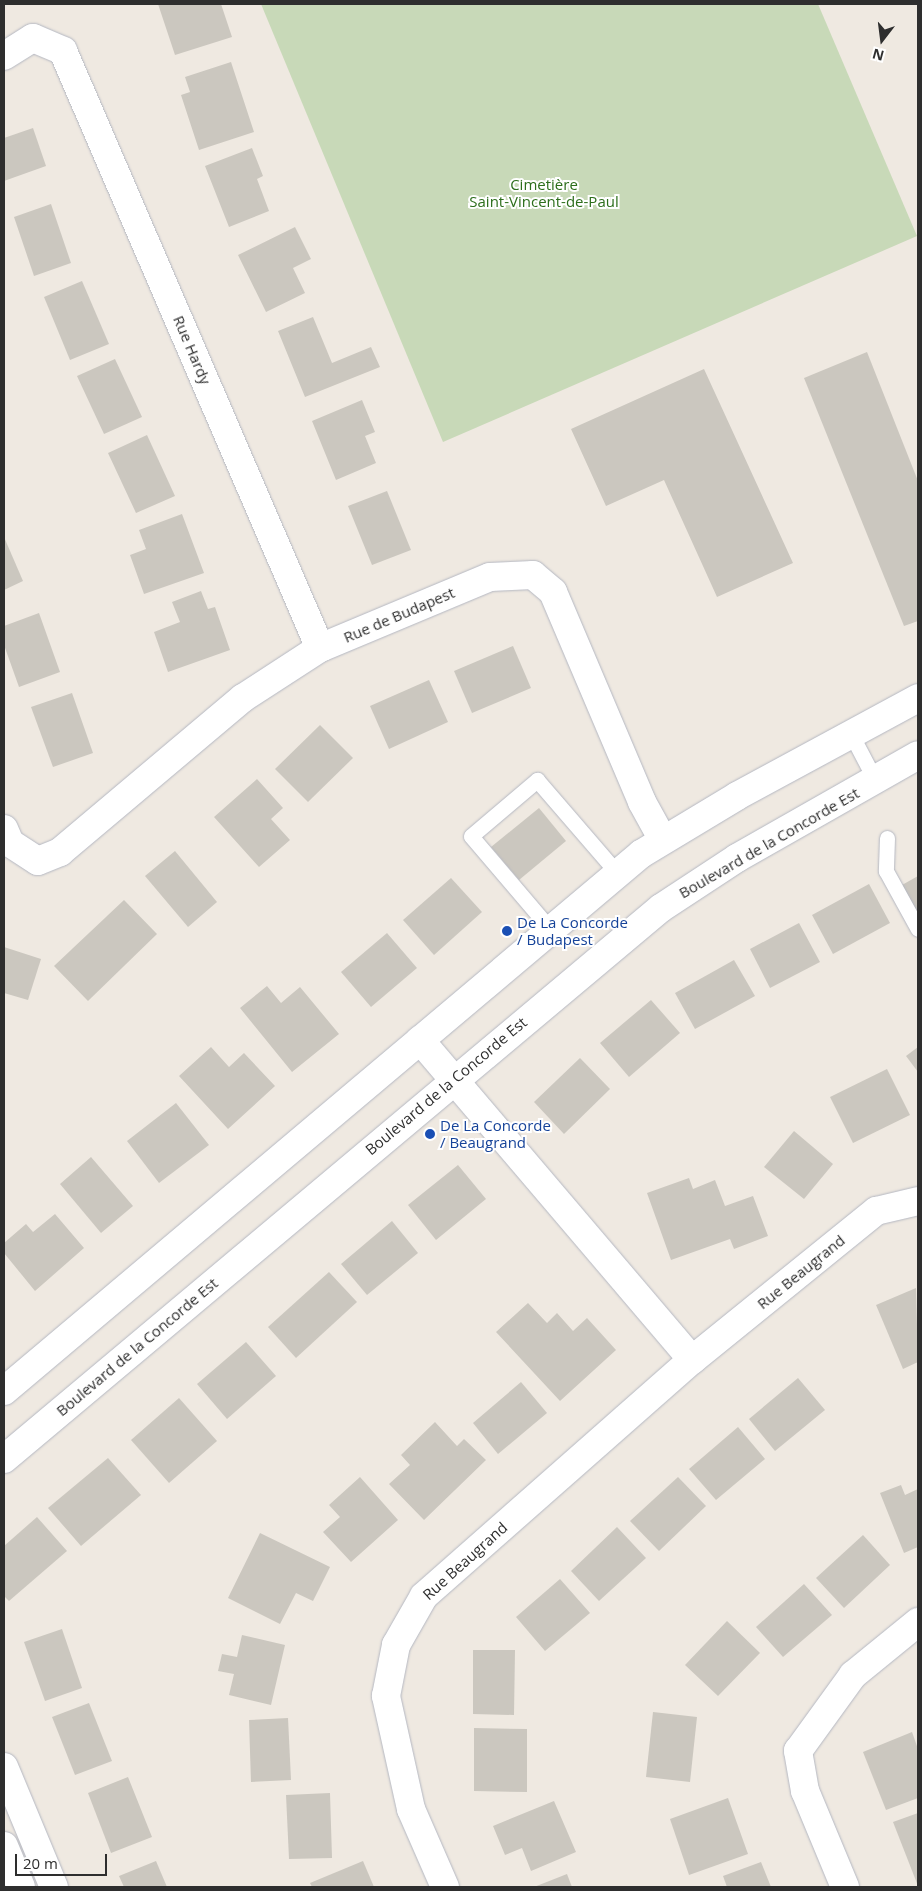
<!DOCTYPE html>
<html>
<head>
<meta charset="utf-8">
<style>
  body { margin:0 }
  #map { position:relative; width:922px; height:1891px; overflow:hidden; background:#efe9e1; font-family:"Open Sans",sans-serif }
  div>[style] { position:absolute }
  .cemetery>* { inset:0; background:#c8d9b8 }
  .building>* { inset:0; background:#cbc7bf }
  .roads { filter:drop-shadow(0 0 1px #b4b7c1) drop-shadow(0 0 1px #b4b7c1) }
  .service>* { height:15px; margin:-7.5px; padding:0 7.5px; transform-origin:7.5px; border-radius:7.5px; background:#fff }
  .minor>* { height:28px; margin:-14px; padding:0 14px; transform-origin:14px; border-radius:14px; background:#fff }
  .tertiary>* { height:28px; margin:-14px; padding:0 14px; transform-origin:14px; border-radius:14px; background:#fff }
  .dots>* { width:14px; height:14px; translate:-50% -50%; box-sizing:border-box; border:2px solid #fff; border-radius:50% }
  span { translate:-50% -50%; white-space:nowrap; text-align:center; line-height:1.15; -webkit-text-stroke:4px #fff; paint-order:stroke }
  .park-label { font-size:15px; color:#2c6e1b }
  .street-label { font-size:15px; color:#2e2e2e }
  .transit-label { font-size:15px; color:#164399 }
  .left { translate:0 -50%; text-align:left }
  .frame { position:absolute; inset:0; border:5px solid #2e2e2e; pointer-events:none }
  .north { position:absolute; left:857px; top:15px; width:50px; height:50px; -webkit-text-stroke:4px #fff; paint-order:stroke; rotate:195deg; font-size:14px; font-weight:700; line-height:20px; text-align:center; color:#2e2e2e }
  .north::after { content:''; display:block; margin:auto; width:18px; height:22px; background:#2e2e2e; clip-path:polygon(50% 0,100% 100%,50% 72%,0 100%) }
  .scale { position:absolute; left:15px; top:1854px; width:92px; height:22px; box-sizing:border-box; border:2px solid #2e2e2e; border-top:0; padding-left:6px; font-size:15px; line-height:18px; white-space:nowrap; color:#2e2e2e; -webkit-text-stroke:4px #fff; paint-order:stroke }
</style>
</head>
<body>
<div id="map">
  <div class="cemetery">
    <div style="clip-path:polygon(261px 4px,818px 4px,917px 236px,443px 442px)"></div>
  </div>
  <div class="building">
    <div style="clip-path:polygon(158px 4px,221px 4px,232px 37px,175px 55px)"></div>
    <div style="clip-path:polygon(231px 62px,254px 132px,199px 150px,181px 95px,190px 92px,185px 77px)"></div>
    <div style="clip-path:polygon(33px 128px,46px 166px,4px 181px,4px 138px)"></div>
    <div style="clip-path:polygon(252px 148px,263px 176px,257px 179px,269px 211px,229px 227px,205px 166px)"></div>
    <div style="clip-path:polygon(51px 204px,71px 263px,34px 276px,14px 217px)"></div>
    <div style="clip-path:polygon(295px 227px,311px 259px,293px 268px,305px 293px,266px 312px,238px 255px)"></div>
    <div style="clip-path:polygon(82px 281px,109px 344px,70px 360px,44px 297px)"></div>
    <div style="clip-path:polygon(313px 317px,332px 363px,371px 347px,380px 367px,305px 397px,278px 331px)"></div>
    <div style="clip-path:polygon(867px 352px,918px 481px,918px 621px,904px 626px,804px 378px)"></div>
    <div style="clip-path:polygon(115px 359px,142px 417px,104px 434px,77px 376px)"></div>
    <div style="clip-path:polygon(704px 369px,793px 563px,717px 597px,664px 480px,606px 506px,571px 429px)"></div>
    <div style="clip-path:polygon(362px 400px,375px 432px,365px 436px,376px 463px,336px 480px,312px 421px)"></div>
    <div style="clip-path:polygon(147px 435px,175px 496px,136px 513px,108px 453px)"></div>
    <div style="clip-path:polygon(387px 491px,411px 550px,372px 565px,348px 506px)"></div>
    <div style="clip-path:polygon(182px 514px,204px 573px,144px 594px,130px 555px,146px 549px,139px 530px)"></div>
    <div style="clip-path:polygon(4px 537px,23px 581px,4px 590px)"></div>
    <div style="clip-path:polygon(201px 591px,208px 609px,215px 607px,230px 650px,168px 672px,154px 632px,180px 622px,172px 602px)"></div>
    <div style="clip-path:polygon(39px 613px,60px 672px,19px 687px,4px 645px,4px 626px)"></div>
    <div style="clip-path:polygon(513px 646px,531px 688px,472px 713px,454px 671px)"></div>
    <div style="clip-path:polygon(429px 680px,448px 722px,389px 749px,370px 706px)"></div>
    <div style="clip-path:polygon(72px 693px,93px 753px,53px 767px,31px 707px)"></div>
    <div style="clip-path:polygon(320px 725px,353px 758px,308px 802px,275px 769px)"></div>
    <div style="clip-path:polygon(257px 779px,283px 808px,271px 819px,290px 840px,259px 867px,214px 817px)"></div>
    <div style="clip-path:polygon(539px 808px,566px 841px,519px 880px,491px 847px)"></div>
    <div style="clip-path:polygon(175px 851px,217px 902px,188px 927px,145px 876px)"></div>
    <div style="clip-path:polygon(918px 876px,918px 915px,902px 885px)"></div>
    <div style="clip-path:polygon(451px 878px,482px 912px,434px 955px,403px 920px)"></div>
    <div style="clip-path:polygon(869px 884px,890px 923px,833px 954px,812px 915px)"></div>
    <div style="clip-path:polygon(124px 900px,157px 934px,88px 1001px,54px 966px)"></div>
    <div style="clip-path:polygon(799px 923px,820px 962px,770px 988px,750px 949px)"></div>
    <div style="clip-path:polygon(387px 933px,417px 968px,371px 1007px,341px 972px)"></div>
    <div style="clip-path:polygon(4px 947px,41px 959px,28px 1000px,4px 993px)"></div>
    <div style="clip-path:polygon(734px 960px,755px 996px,695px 1029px,675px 993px)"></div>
    <div style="clip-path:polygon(267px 986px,281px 1003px,300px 987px,339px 1034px,292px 1072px,240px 1008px)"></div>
    <div style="clip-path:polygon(651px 1000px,680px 1033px,629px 1077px,600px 1043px)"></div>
    <div style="clip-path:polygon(211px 1047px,229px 1067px,244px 1053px,275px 1086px,228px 1129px,179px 1076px)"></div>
    <div style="clip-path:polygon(918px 1047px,918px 1072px,906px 1056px)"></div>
    <div style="clip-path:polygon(580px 1058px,610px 1089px,564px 1134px,534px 1102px)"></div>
    <div style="clip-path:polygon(887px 1069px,910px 1115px,853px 1143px,830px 1097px)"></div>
    <div style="clip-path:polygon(176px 1103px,209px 1145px,159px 1183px,127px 1141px)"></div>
    <div style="clip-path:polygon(794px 1131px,833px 1164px,804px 1199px,764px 1167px)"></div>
    <div style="clip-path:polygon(91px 1157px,133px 1206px,101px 1233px,60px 1184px)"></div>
    <div style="clip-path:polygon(458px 1165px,486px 1199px,436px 1240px,408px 1205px)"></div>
    <div style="clip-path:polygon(689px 1178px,693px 1189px,715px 1180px,725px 1206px,753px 1196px,768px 1236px,734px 1249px,730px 1239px,671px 1260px,647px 1193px)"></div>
    <div style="clip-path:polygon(55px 1214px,84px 1248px,35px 1291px,4px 1253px,4px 1243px,26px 1224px,33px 1232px)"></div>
    <div style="clip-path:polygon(392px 1221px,418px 1253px,367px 1295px,341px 1264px)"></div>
    <div style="clip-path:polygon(329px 1272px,357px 1302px,296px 1358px,268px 1327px)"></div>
    <div style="clip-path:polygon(916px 1288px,918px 1362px,903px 1369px,876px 1305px)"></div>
    <div style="clip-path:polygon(528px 1303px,547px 1323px,557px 1313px,573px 1331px,587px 1318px,616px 1350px,560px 1401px,496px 1332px)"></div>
    <div style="clip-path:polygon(246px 1342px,276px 1376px,227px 1419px,197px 1384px)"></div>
    <div style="clip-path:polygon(798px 1378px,825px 1410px,775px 1451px,749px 1419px)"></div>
    <div style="clip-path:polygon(521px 1382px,547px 1413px,498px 1454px,473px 1423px)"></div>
    <div style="clip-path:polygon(179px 1398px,217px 1441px,169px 1483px,131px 1440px)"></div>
    <div style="clip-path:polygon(435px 1422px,457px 1446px,464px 1439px,486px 1460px,424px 1520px,389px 1484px,410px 1465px,401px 1455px)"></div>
    <div style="clip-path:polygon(738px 1427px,765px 1459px,716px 1500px,689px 1469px)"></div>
    <div style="clip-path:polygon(108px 1458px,141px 1495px,81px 1546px,48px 1508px)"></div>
    <div style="clip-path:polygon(360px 1477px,398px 1520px,351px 1562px,323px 1532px,340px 1517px,329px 1505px)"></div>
    <div style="clip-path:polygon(678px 1477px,706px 1506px,659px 1551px,630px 1521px)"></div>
    <div style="clip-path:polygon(901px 1485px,905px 1495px,918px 1489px,918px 1547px,904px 1553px,880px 1493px)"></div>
    <div style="clip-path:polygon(37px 1517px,67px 1551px,9px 1601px,4px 1596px,4px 1546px)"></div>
    <div style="clip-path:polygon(617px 1527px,646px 1558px,599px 1601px,571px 1571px)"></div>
    <div style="clip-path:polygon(260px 1533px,330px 1567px,313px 1601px,296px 1593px,280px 1624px,228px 1598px)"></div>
    <div style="clip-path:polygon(863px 1535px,890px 1565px,844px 1608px,816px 1578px)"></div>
    <div style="clip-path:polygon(560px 1579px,590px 1613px,545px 1651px,516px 1617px)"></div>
    <div style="clip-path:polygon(804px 1584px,832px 1615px,783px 1657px,756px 1627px)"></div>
    <div style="clip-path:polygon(727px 1621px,760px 1653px,718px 1696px,685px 1665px)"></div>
    <div style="clip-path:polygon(62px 1629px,82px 1688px,45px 1701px,24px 1642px)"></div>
    <div style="clip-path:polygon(242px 1635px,285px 1645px,271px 1705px,229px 1695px,234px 1674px,218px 1671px,222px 1654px,237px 1657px)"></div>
    <div style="clip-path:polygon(473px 1650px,515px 1650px,514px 1715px,473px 1714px)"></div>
    <div style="clip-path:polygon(89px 1703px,112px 1761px,75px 1775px,52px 1717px)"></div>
    <div style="clip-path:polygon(653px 1712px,697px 1717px,690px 1782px,646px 1777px)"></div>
    <div style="clip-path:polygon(288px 1718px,291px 1780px,251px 1782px,249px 1720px)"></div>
    <div style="clip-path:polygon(474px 1728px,527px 1729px,527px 1792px,474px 1791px)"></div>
    <div style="clip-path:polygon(912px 1732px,918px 1749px,918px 1798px,886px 1810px,863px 1752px)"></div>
    <div style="clip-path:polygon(128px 1777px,152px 1837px,111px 1853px,88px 1793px)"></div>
    <div style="clip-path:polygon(330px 1793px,332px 1858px,289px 1859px,286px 1795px)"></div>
    <div style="clip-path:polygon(728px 1798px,748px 1854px,689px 1875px,670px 1819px)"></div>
    <div style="clip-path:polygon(554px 1801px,576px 1852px,531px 1871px,522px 1848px,505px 1855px,493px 1826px)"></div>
    <div style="clip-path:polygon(918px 1813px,918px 1886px,893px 1822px)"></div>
    <div style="clip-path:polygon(156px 1861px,167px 1887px,124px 1887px,119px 1876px)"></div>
    <div style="clip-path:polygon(363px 1861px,374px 1887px,312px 1887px,310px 1883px)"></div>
    <div style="clip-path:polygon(761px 1862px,771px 1887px,727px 1887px,723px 1876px)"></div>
    <div style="clip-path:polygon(567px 1874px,572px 1887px,534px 1887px)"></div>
  </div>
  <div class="roads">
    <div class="service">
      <div style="left:851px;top:734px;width:52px;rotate:62.4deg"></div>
      <div style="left:887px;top:838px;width:33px;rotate:92deg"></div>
      <div style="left:886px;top:871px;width:66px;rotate:61.1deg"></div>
      <div style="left:551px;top:930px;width:123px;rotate:-130.4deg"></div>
      <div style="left:471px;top:836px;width:87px;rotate:-40.3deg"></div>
      <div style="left:537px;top:780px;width:124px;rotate:49.2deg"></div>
    </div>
    <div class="minor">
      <div style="left:4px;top:56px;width:34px;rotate:-32deg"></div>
      <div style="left:33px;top:38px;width:33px;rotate:23deg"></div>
      <div style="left:63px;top:51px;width:650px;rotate:66.71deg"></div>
      <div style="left:4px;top:829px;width:15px;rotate:67deg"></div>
      <div style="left:10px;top:843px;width:33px;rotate:33deg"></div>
      <div style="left:38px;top:861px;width:24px;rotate:-22deg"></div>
      <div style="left:60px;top:852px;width:239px;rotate:-40.1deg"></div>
      <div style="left:243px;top:698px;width:92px;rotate:-33deg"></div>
      <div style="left:320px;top:648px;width:184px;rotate:-22.7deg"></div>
      <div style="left:490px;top:577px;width:43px;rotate:-2.7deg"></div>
      <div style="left:533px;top:575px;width:26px;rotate:40deg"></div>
      <div style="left:553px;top:592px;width:228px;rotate:67deg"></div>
      <div style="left:642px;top:802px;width:43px;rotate:61.1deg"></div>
      <div style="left:420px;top:1040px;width:420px;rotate:49.6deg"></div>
      <div style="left:445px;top:1887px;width:85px;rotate:-113.6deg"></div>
      <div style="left:411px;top:1809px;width:116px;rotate:-102.5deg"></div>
      <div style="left:386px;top:1696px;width:52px;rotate:-78.9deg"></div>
      <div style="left:396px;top:1645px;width:56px;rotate:-60.3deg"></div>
      <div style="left:424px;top:1596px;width:357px;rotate:-41.4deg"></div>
      <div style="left:692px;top:1360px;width:237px;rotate:-39deg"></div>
      <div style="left:876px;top:1211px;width:43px;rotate:-13.4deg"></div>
      <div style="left:845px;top:1887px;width:104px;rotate:-112.6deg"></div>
      <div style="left:805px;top:1791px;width:41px;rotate:-99.9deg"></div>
      <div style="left:798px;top:1751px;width:94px;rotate:-54.1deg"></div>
      <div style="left:853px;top:1675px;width:84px;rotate:-39.2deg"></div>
    </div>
    <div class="tertiary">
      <div style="left:4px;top:1391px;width:833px;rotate:-40.13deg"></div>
      <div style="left:641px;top:854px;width:112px;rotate:-31.1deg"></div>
      <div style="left:737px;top:796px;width:206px;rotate:-28.4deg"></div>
      <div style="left:4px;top:1459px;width:857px;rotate:-39.99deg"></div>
      <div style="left:661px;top:908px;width:91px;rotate:-33.3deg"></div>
      <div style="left:737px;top:858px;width:208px;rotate:-29.6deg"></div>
      <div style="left:4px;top:1767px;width:130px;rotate:67.4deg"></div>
      <div style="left:4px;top:1846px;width:44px;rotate:67.5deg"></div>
    </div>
  </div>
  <div class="dots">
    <div style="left:507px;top:931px;background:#1a4fb4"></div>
    <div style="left:430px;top:1134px;background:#1a4fb4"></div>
  </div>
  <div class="park-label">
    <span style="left:544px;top:193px">Cimetière<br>Saint-Vincent-de-Paul</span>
  </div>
  <div class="street-label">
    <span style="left:192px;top:350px;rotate:67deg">Rue Hardy</span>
    <span style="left:399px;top:615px;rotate:-23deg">Rue de Budapest</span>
    <span style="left:769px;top:843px;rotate:-30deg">Boulevard de la Concorde Est</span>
    <span style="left:446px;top:1086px;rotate:-40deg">Boulevard de la Concorde Est</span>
    <span style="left:801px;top:1272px;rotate:-39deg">Rue Beaugrand</span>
    <span style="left:137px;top:1347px;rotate:-40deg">Boulevard de la Concorde Est</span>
    <span style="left:465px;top:1561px;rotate:-42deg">Rue Beaugrand</span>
  </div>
  <div class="transit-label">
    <span class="left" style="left:517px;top:931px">De La Concorde<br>/ Budapest</span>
    <span class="left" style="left:440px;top:1134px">De La Concorde<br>/ Beaugrand</span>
  </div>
  <div class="frame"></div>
  <div class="north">N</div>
  <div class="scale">20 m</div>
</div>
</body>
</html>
